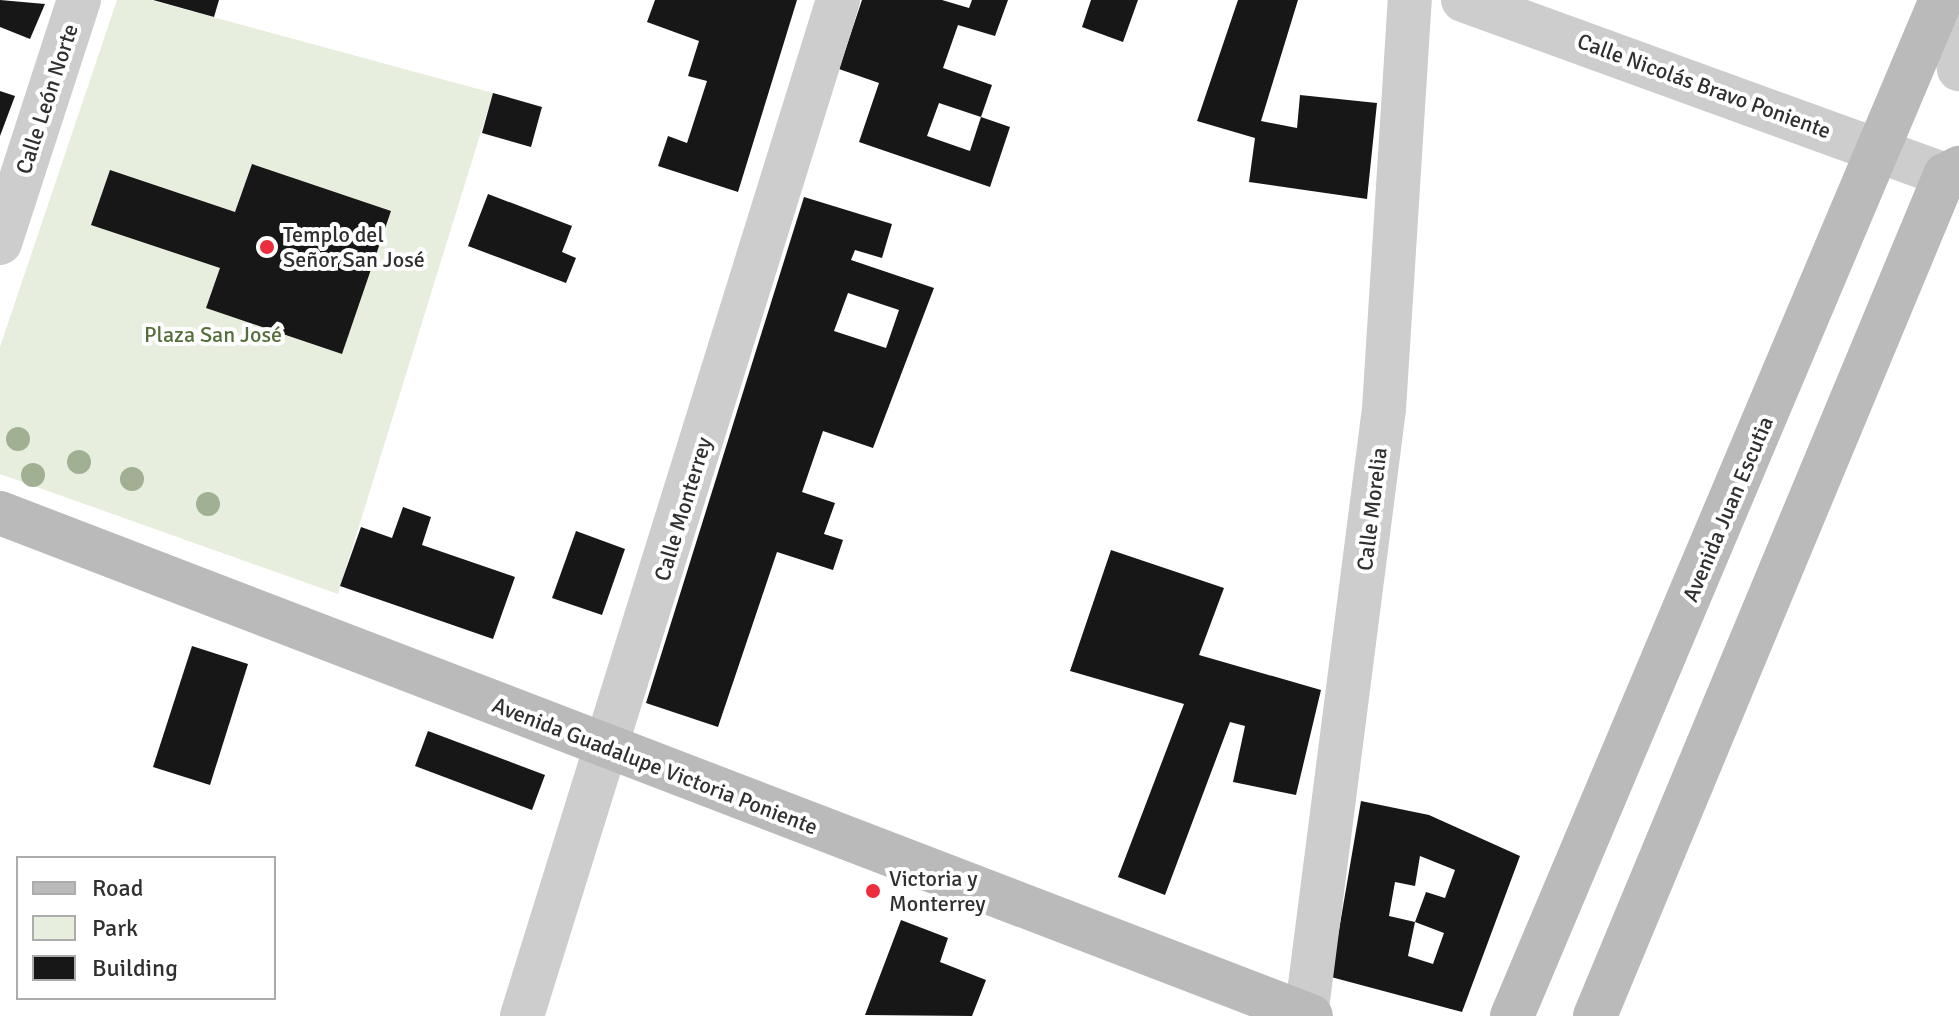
<!DOCTYPE html>
<html>
<head>
<meta charset="utf-8">
<style>
  body { margin:0 }
  #map { position:relative; width:1959px; height:1016px; overflow:hidden; background:#fff; font-family:Signika,sans-serif }
  div>[style] { position:absolute }
  .green>* { inset:0; background:#e7eede }
  .building>* { inset:0; background:#171717 }
  .street>* { height:44px; margin:-22px; padding:0 22px; transform-origin:22px; border-radius:22px; background:#cdcdcd }
  .secondary>* { height:44px; margin:-22px; padding:0 22px; transform-origin:22px; border-radius:22px; background:#bababa }
  .trees>* { width:24px; height:24px; margin:-12px; border-radius:50%; background:#a1b093 }
  .dots>* { width:22px; height:22px; translate:-50% -50%; box-sizing:border-box; border:4px solid #fff; border-radius:50% }
  span { translate:-50% -50%; white-space:nowrap; text-align:center; line-height:1.15; -webkit-text-stroke:8px #fff; paint-order:stroke }
  .street-label { font-size:22px; color:#303030 }
  .poi-label { font-size:22px; color:#303030 }
  .left { translate:0 -50%; text-align:left }
  .park-label { font-size:22px; color:#546f3b }
  .legend { position:absolute; left:16px; top:856px; width:260px; height:144px; box-sizing:border-box; background:#fff; border:2px solid #acacac; margin:0; padding:10px 14px; list-style:none; font-size:24px; color:#303030 }
  .legend li { display:flex; align-items:center; gap:16px; height:40px }
  .legend b { width:40px; border:2px solid #acacac }
</style>
</head>
<body>
<div id="map">
  <div class="green">
    <div style="clip-path:polygon(117px 0,150px 0,493px 93px,338px 594px,0 474px,0 347px)"></div>
  </div>
  <div class="building">
    <div style="clip-path:polygon(0 0,45px 4px,30px 39px,0 27px)"></div>
    <div style="clip-path:polygon(153px 0,219px 0,214px 17px)"></div>
    <div style="clip-path:polygon(655px 0,797px 0,738px 192px,658px 166px,668px 136px,687px 143px,707px 81px,688px 76px,699px 41px,647px 22px)"></div>
    <div style="clip-path:polygon(evenodd,862px 0,942px 0,969px 8px,972px 0,1008px 0,995px 36px,958px 25px,943px 68px,992px 85px,981px 117px,1010px 127px,990px 187px,859px 142px,879px 83px,839px 69px,862px 0,939px 103px,981px 117px,970px 151px,927px 136px,939px 103px)"></div>
    <div style="clip-path:polygon(1091px 0,1138px 0,1123px 42px,1082px 27px)"></div>
    <div style="clip-path:polygon(1238px 0,1298px 0,1261px 121px,1297px 128px,1300px 95px,1377px 103px,1367px 199px,1249px 182px,1255px 138px,1197px 121px)"></div>
    <div style="clip-path:polygon(0 91px,15px 96px,0 136px)"></div>
    <div style="clip-path:polygon(493px 93px,542px 107px,531px 147px,482px 133px)"></div>
    <div style="clip-path:polygon(252px 164px,391px 211px,342px 354px,206px 308px,220px 268px,91px 225px,110px 170px,235px 212px)"></div>
    <div style="clip-path:polygon(488px 194px,572px 226px,562px 252px,576px 258px,566px 283px,468px 246px)"></div>
    <div style="clip-path:polygon(evenodd,804px 197px,892px 224px,882px 258px,855px 250px,851px 260px,934px 288px,873px 448px,823px 431px,802px 492px,835px 503px,824px 534px,843px 540px,833px 570px,777px 552px,718px 727px,646px 703px,804px 197px,848px 293px,899px 310px,886px 348px,834px 331px,848px 293px)"></div>
    <div style="clip-path:polygon(403px 507px,431px 517px,422px 545px,515px 577px,493px 639px,340px 586px,361px 527px,392px 538px)"></div>
    <div style="clip-path:polygon(576px 531px,625px 549px,602px 615px,552px 598px)"></div>
    <div style="clip-path:polygon(1111px 550px,1224px 588px,1199px 655px,1321px 690px,1296px 795px,1233px 782px,1245px 726px,1230px 722px,1165px 895px,1118px 877px,1184px 704px,1070px 671px)"></div>
    <div style="clip-path:polygon(192px 646px,248px 664px,210px 785px,153px 767px)"></div>
    <div style="clip-path:polygon(428px 731px,545px 775px,532px 810px,415px 766px)"></div>
    <div style="clip-path:polygon(evenodd,1361px 801px,1429px 815px,1520px 856px,1462px 1012px,1331px 977px,1361px 801px,1420px 856px,1455px 870px,1445px 898px,1426px 892px,1415px 922px,1389px 916px,1395px 882px,1415px 886px,1420px 856px,1361px 801px,1415px 922px,1444px 933px,1433px 964px,1408px 956px,1415px 922px)"></div>
    <div style="clip-path:polygon(901px 920px,948px 938px,940px 962px,986px 980px,972px 1016px,865px 1015px)"></div>
  </div>
  <div class="street">
    <div style="left:1463px;top:0;width:513px;rotate:19.95deg"></div>
    <div style="left:1949px;top:0;width:70px;rotate:81.8deg"></div>
    <div style="left:0;top:243px;width:256px;rotate:-72deg"></div>
    <div style="left:522px;top:1016px;width:1064px;rotate:-72.72deg"></div>
    <div style="left:1306px;top:1016px;width:612px;rotate:-82.68deg"></div>
    <div style="left:1384px;top:409px;width:410px;rotate:-86.4deg"></div>
  </div>
  <div class="secondary">
    <div style="left:0;top:513px;width:1404px;rotate:20.99deg"></div>
    <div style="left:1512px;top:1016px;width:1103px;rotate:-67.11deg"></div>
    <div style="left:1595px;top:1016px;width:911px;rotate:-67.4deg"></div>
    <div style="left:1945px;top:175px;width:16px;rotate:-27deg"></div>
  </div>
  <div class="trees">
    <div style="left:18px;top:439px"></div>
    <div style="left:79px;top:462px"></div>
    <div style="left:33px;top:475px"></div>
    <div style="left:132px;top:479px"></div>
    <div style="left:208px;top:504px"></div>
  </div>
  <div class="dots">
    <div style="left:267px;top:247px;background:#ed2c3e"></div>
    <div style="left:873px;top:891px;background:#ed2c3e"></div>
  </div>
  <div class="street-label">
    <span style="left:1704px;top:86px;rotate:20deg">Calle Nicolás Bravo Poniente</span>
    <span style="left:47px;top:99px;rotate:-72deg">Calle León Norte</span>
    <span style="left:683px;top:509px;rotate:-73deg">Calle Monterrey</span>
    <span style="left:1372px;top:509px;rotate:-83deg">Calle Morelia</span>
    <span style="left:1728px;top:509px;rotate:-67deg">Avenida Juan Escutia</span>
    <span style="left:655px;top:766px;rotate:21deg">Avenida Guadalupe Victoria Poniente</span>
  </div>
  <div class="poi-label">
    <span class="left" style="left:283px;top:247px">Templo del<br>Señor San José</span>
    <span class="left" style="left:889px;top:891px">Victoria y<br>Monterrey</span>
  </div>
  <div class="park-label">
    <span style="left:213px;top:335px">Plaza San José</span>
  </div>
  <ul class="legend">
  <li><b style="height:10px;background:#bababa"></b>Road</li>
  <li><b style="height:22px;background:#e7eede"></b>Park</li>
  <li><b style="height:22px;background:#171717"></b>Building</li>
  </ul>
</div>
</body>
</html>
